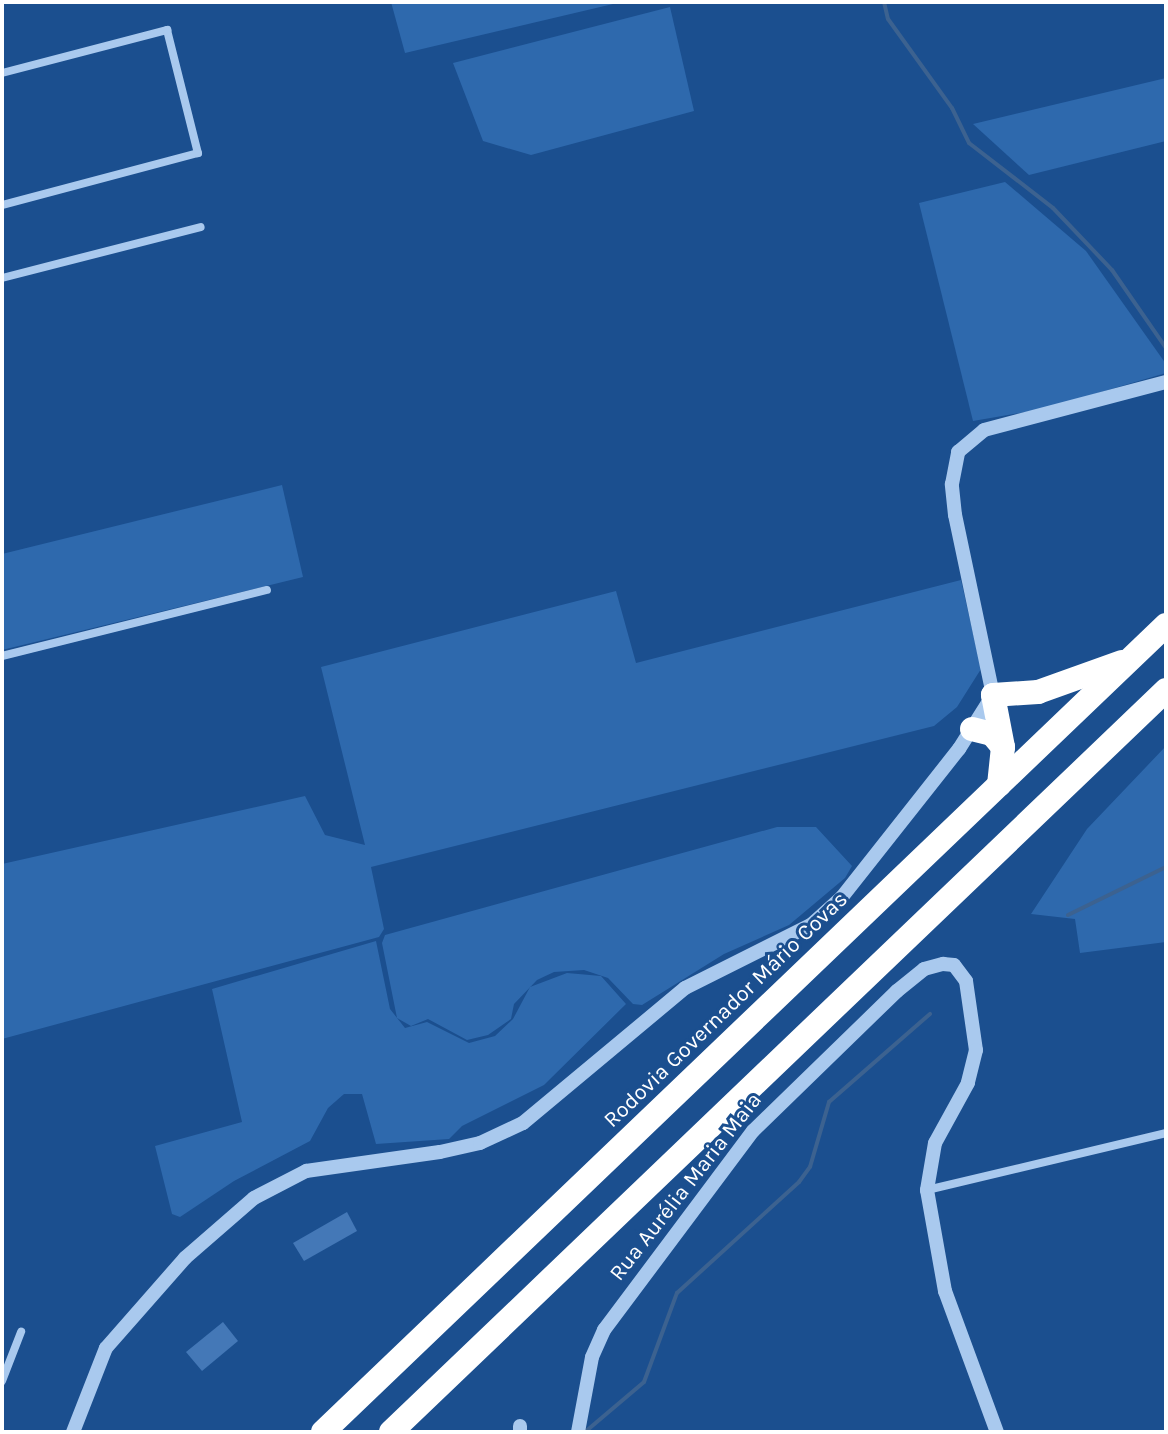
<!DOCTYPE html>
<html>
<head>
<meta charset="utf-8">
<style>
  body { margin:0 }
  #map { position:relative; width:1168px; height:1434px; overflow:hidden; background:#1b4f8f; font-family:Karla,sans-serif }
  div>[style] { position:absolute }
  .green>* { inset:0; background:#2e69ad }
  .stream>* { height:4px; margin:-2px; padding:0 2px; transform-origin:2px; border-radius:2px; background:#3c6290 }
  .building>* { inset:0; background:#4478b7 }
  .minor>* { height:8px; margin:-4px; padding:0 4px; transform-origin:4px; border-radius:4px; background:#a9c9ee }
  .tertiary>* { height:14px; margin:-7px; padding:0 7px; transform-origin:7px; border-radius:7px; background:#a9c9ee }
  .motorway>* { height:24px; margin:-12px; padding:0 12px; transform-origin:12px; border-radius:12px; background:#fff }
  span { translate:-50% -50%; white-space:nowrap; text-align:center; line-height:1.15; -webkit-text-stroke:6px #1b4f8f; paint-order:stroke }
  .street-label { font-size:22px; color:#fff }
  .frame { position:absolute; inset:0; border:4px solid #fff; pointer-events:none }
</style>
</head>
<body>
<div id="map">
  <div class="green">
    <div style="clip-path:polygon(391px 2px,612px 2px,613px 4px,405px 53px)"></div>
    <div style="clip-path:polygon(670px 7px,694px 111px,531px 155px,483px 141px,453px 63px)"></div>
    <div style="clip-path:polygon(1166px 78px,1166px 141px,1029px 175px,973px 124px)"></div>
    <div style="clip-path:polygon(1005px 182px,1086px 251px,1166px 364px,1166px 373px,1043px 409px,973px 421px,919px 203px)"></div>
    <div style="clip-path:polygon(282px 485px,303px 577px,2px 650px,2px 554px)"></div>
    <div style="clip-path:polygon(961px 580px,981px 669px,957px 707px,934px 726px,371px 867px,384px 929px,379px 937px,2px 1039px,2px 864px,305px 796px,325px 835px,365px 845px,321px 667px,616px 591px,636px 663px)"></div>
    <div style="clip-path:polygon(1166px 746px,1166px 942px,1080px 953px,1075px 919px,1031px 914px,1087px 829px)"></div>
    <div style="clip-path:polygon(777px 827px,816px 827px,852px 866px,845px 878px,789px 925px,724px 954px,642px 1005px,633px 1004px,608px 978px,584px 970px,554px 972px,537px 980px,514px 1004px,511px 1019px,488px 1035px,467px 1040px,428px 1019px,411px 1026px,397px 1018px,382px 943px,385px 935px)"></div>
    <div style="clip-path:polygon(376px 941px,390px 1009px,405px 1028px,427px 1022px,469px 1043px,495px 1036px,513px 1019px,530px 987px,567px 973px,601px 976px,626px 1004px,544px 1085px,462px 1126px,449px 1139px,376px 1144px,362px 1094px,344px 1094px,328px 1108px,310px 1141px,234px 1181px,180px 1217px,172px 1214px,155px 1146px,242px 1122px,212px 989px)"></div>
  </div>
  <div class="stream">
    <div style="left:884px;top:2px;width:17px;rotate:77deg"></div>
    <div style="left:888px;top:19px;width:110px;rotate:54.3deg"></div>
    <div style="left:952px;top:108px;width:39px;rotate:64deg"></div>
    <div style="left:969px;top:143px;width:106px;rotate:37.7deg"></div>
    <div style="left:1053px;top:208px;width:86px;rotate:46.4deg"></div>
    <div style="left:1112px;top:270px;width:95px;rotate:55.3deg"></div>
    <div style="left:1068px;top:915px;width:109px;rotate:-26.1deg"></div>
    <div style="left:585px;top:1432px;width:77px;rotate:-40.3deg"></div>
    <div style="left:644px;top:1382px;width:95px;rotate:-69.7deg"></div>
    <div style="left:677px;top:1293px;width:165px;rotate:-42.3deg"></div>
    <div style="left:799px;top:1182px;width:19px;rotate:-54deg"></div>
    <div style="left:810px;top:1167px;width:68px;rotate:-73.7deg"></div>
    <div style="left:829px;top:1102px;width:134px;rotate:-41.1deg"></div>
  </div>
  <div class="building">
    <div style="clip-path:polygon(347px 1212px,357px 1231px,304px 1261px,293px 1243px)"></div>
    <div style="clip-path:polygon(223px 1322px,238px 1341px,202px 1371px,186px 1352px)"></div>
  </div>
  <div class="minor">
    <div style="left:2px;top:73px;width:171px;rotate:-14.6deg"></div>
    <div style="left:167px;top:30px;width:127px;rotate:75.9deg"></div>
    <div style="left:198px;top:153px;width:203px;rotate:165.1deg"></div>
    <div style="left:2px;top:278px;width:205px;rotate:-14.4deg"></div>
    <div style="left:2px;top:656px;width:273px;rotate:-14deg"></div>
    <div style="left:927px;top:1190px;width:246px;rotate:-13.4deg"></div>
    <div style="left:2px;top:1381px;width:53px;rotate:-68.8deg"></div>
  </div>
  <div class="tertiary">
    <div style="left:73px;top:1432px;width:90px;rotate:-68.6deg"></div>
    <div style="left:106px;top:1348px;width:120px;rotate:-48.7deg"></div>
    <div style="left:185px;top:1258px;width:91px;rotate:-41deg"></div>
    <div style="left:254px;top:1198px;width:59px;rotate:-27.4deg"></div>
    <div style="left:306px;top:1171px;width:135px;rotate:-8.1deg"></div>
    <div style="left:440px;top:1152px;width:41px;rotate:-12.7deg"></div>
    <div style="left:480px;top:1143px;width:47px;rotate:-24.9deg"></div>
    <div style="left:523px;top:1123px;width:211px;rotate:-39.8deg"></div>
    <div style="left:685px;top:988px;width:141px;rotate:-26.6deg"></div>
    <div style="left:811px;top:925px;width:42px;rotate:-42.1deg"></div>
    <div style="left:842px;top:897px;width:189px;rotate:-51.7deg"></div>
    <div style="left:959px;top:749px;width:64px;rotate:-57.8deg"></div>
    <div style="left:993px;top:695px;width:184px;rotate:-101.9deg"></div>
    <div style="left:955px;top:515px;width:31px;rotate:-96deg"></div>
    <div style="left:952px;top:484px;width:33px;rotate:-79deg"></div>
    <div style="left:958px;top:452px;width:34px;rotate:-40deg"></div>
    <div style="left:984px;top:430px;width:188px;rotate:-14.8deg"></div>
    <div style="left:520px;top:1432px;width:6px;rotate:-90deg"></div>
    <div style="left:578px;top:1432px;width:76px;rotate:-79.4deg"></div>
    <div style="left:592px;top:1357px;width:30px;rotate:-66deg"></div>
    <div style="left:604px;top:1330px;width:249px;rotate:-53.2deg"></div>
    <div style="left:753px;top:1131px;width:201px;rotate:-44.2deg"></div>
    <div style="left:897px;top:991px;width:35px;rotate:-39deg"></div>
    <div style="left:924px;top:969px;width:20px;rotate:-15deg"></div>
    <div style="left:943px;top:964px;width:11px;rotate:5deg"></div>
    <div style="left:954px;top:965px;width:20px;rotate:53deg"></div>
    <div style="left:966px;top:981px;width:70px;rotate:81.8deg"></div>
    <div style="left:976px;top:1050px;width:34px;rotate:104deg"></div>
    <div style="left:968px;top:1083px;width:68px;rotate:118.8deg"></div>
    <div style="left:935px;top:1143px;width:48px;rotate:99.7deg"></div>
    <div style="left:927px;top:1190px;width:103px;rotate:79.9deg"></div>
    <div style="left:945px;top:1291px;width:150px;rotate:69.8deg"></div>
  </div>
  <div class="motorway">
    <div style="left:972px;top:729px;width:21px;rotate:14deg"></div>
    <div style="left:992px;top:734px;width:17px;rotate:50deg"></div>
    <div style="left:999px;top:785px;width:38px;rotate:-84deg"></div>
    <div style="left:1003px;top:747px;width:53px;rotate:-100.9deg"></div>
    <div style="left:993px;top:695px;width:45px;rotate:-3.8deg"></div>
    <div style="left:1038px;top:692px;width:89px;rotate:-19.7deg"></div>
    <div style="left:323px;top:1432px;width:1167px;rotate:-43.75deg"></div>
    <div style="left:391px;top:1432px;width:1073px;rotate:-43.75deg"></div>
  </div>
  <div class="street-label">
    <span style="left:726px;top:1010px;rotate:-44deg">Rodovia Governador Mário Covas</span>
    <span style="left:686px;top:1187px;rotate:-52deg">Rua Aurélia Maria Maia</span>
  </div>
  <div class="frame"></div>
</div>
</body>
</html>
